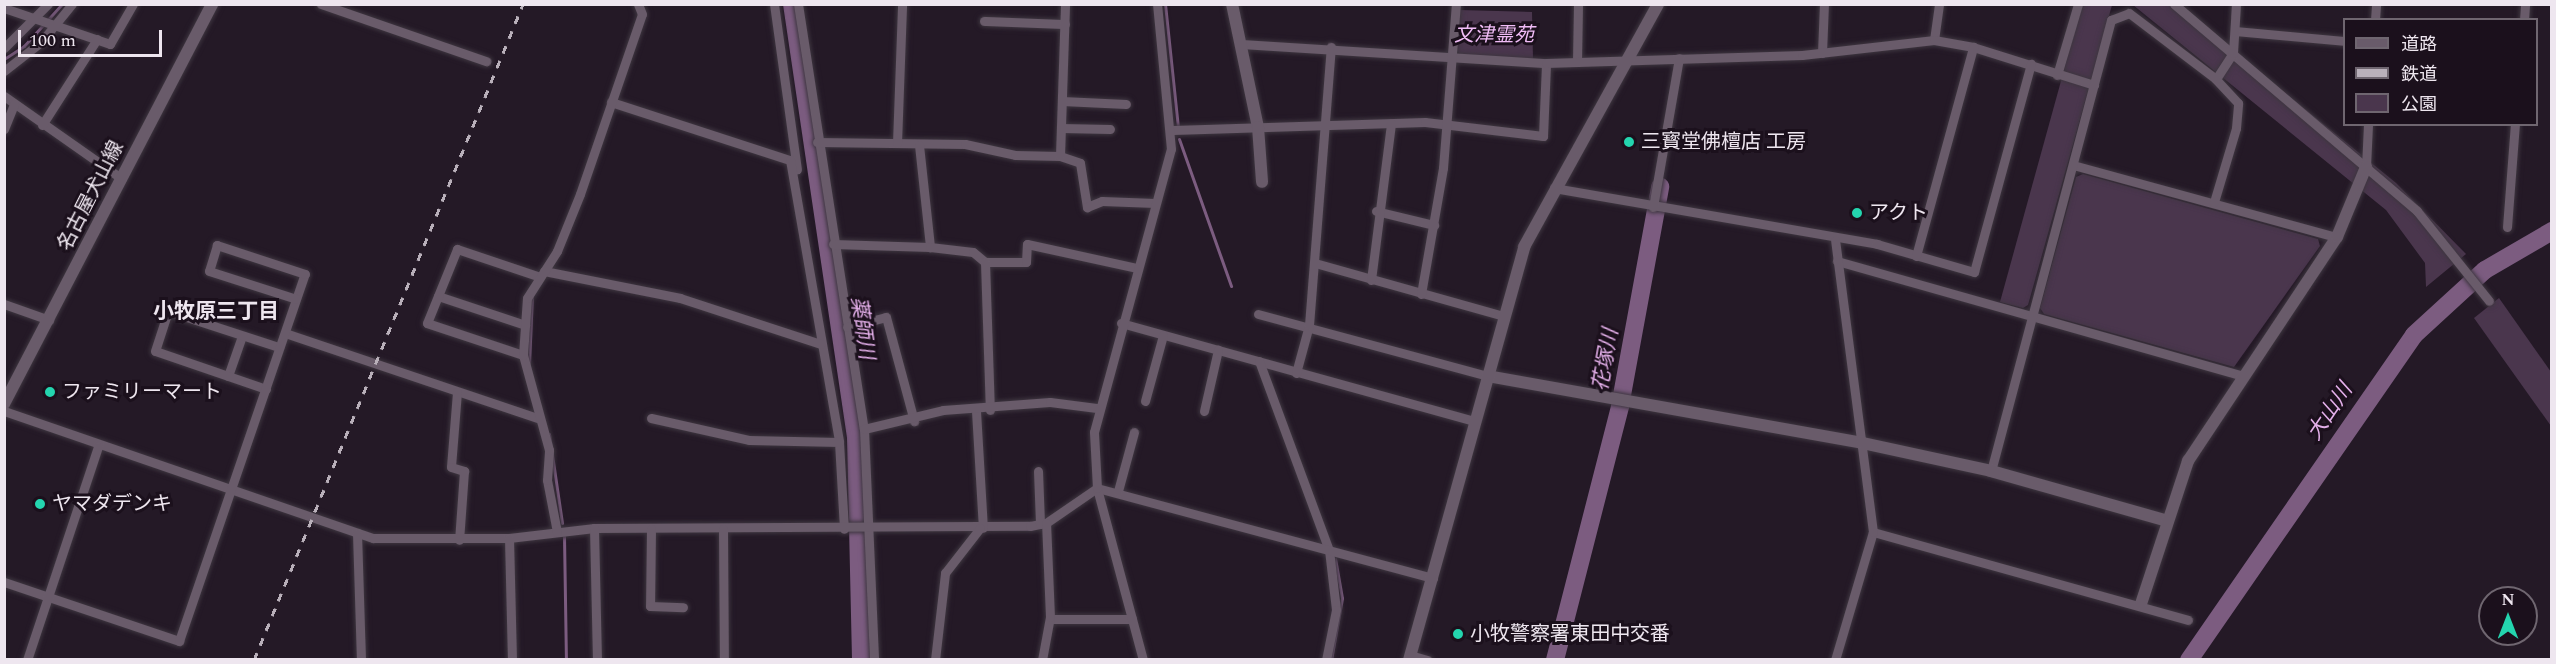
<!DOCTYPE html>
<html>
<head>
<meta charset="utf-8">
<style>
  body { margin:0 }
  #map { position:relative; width:2556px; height:664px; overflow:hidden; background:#241926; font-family:Spectral,"Noto Sans JP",serif }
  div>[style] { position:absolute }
  .green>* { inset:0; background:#4a364d }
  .stream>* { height:3px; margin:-1.5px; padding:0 1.5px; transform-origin:1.5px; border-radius:1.5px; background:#7c5c80 }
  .river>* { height:18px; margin:-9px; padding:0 9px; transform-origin:9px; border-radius:9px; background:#7c5c80 }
  .roads { filter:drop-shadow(0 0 2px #3e3640) drop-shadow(0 0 2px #3e3640) }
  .street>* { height:9px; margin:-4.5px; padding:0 4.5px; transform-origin:4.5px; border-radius:4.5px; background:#695b6a }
  .secondary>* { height:12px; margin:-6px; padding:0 6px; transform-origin:6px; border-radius:6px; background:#695b6a }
  .rail>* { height:3px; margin-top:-1.5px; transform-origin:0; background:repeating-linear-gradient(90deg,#b9b0ba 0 8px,transparent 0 16px) }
  .dots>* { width:16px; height:16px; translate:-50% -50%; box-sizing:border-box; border:3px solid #1b101c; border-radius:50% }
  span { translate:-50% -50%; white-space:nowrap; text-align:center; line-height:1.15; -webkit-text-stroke:6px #1b101c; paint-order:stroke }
  .park-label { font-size:20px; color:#f0bcf6; font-style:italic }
  .poi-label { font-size:20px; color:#eee6ef }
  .left { translate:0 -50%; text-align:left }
  .street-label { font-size:20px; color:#eee6ef }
  .neighbourhood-label { font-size:21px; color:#eee6ef; font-weight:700 }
  .water-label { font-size:21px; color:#e3afe9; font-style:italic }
  .frame { position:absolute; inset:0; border:6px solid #eee6ef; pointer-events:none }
  .legend { position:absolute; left:2343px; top:18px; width:195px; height:108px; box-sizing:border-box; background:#1b101c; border:2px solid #6f6670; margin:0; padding:8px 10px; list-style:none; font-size:18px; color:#eee6ef }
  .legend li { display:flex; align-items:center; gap:12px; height:30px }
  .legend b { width:30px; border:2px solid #6f6670 }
  .north { position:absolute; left:2478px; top:586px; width:60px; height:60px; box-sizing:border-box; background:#1b101c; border:2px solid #6f6670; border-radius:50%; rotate:0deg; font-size:16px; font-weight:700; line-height:24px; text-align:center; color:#eee6ef }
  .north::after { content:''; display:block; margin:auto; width:21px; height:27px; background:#24d5af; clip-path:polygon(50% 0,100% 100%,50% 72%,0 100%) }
  .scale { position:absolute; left:18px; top:30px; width:144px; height:27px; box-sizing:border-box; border:3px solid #eee6ef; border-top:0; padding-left:8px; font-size:18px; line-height:21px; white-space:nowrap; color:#eee6ef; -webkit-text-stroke:4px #1b101c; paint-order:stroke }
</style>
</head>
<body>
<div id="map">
  <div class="green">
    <div style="clip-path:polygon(2082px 5px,2112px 5px,2028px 305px,2023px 308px,2000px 302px)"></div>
    <div style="clip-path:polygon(2133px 5px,2177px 5px,2396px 183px,2466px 254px,2426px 287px,2425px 263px,2386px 210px)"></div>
    <div style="clip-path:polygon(1459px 10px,1532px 12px,1533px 59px,1462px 56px,1456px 50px)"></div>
    <div style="clip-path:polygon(2083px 174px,2318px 239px,2320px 246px,2234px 367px,2044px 314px,2040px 308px,2076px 177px)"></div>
    <div style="clip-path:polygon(2499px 298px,2551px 372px,2551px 426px,2474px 318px)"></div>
  </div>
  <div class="stream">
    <div style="left:1165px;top:4px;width:125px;rotate:84deg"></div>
    <div style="left:4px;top:59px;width:24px;rotate:-33deg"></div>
    <div style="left:24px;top:46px;width:57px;rotate:-47.9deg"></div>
    <div style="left:1179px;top:139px;width:156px;rotate:70.5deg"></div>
    <div style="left:529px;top:364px;width:68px;rotate:-87.5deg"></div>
    <div style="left:549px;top:434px;width:90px;rotate:81.7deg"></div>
    <div style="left:564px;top:536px;width:124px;rotate:89.1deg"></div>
    <div style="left:1331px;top:660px;width:63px;rotate:-79.9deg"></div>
    <div style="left:1342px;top:598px;width:40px;rotate:-100deg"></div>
  </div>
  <div class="river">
    <div style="left:792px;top:4px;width:439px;rotate:81.6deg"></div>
    <div style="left:856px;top:438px;width:222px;rotate:88.7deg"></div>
    <div style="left:1555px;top:660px;width:262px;rotate:-75.6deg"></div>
    <div style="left:1620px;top:406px;width:223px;rotate:-79.6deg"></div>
    <div style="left:2189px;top:660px;width:395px;rotate:-55.3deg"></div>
    <div style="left:2414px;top:335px;width:96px;rotate:-42.5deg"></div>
    <div style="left:2485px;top:270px;width:78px;rotate:-30.2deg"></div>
  </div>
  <div class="roads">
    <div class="street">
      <div style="left:321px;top:4px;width:175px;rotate:19.1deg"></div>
      <div style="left:774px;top:4px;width:167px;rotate:82.1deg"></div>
      <div style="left:798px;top:4px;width:430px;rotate:81.2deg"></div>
      <div style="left:864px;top:429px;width:231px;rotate:87.5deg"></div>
      <div style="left:2174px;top:4px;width:319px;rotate:40.4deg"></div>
      <div style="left:2417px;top:211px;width:115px;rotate:51.3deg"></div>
      <div style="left:4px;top:8px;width:112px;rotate:18.8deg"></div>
      <div style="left:110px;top:44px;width:46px;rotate:-60.1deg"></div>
      <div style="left:2375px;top:20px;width:16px;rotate:-86deg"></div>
      <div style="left:2524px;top:20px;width:16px;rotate:-86deg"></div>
      <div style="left:984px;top:21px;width:81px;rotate:2.1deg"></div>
      <div style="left:2235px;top:31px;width:109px;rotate:5.2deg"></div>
      <div style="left:1934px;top:40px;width:36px;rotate:-82deg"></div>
      <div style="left:1242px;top:44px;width:305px;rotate:3.6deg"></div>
      <div style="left:4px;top:48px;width:62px;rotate:-45deg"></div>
      <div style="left:1822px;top:53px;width:49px;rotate:-87.7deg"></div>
      <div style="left:1577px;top:62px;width:58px;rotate:-89deg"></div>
      <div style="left:4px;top:71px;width:47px;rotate:-38.1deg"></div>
      <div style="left:41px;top:42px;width:49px;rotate:-50.8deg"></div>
      <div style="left:2057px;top:75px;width:74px;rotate:-73.5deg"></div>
      <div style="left:4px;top:96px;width:144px;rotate:35.1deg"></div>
      <div style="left:1062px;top:101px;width:64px;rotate:2.7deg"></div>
      <div style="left:611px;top:102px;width:188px;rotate:18deg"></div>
      <div style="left:790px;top:160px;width:286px;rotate:80.1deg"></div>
      <div style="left:839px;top:442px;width:87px;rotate:86.7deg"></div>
      <div style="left:42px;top:125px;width:102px;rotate:-57.4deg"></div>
      <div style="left:1061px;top:128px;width:49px;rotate:1.2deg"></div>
      <div style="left:4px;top:129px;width:27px;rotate:-68deg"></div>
      <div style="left:1173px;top:130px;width:252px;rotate:-1.8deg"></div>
      <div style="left:1425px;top:122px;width:119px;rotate:6.8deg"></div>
      <div style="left:1543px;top:136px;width:73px;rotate:-87.6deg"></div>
      <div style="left:1546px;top:63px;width:256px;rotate:-1.8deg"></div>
      <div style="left:1802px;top:55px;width:133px;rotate:-6.5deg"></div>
      <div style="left:1934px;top:40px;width:40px;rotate:10deg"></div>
      <div style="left:1973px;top:47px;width:127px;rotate:17.4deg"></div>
      <div style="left:817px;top:142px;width:148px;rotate:0.8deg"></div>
      <div style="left:965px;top:144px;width:51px;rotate:12.4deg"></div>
      <div style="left:1015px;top:155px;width:45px;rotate:1.3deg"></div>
      <div style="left:1060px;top:156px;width:21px;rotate:19deg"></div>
      <div style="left:1080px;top:163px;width:45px;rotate:81deg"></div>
      <div style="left:1087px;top:207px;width:16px;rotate:-22deg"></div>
      <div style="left:1102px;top:201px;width:53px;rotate:2.2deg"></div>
      <div style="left:897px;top:143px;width:139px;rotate:-87.9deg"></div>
      <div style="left:919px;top:145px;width:103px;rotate:83.8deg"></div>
      <div style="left:1060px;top:156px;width:152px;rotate:-88.1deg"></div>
      <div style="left:2073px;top:165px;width:274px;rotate:15.3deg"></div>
      <div style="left:2366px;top:167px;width:43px;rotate:-87.3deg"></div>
      <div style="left:1554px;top:188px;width:328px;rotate:9.8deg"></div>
      <div style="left:1877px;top:244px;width:101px;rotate:16.1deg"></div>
      <div style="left:1974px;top:272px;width:216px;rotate:-74.7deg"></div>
      <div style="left:2214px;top:202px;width:77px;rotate:-73.4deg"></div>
      <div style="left:2236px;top:128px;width:25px;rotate:-85deg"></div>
      <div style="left:2238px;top:103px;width:33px;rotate:-133deg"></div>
      <div style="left:2216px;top:79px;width:31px;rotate:-57deg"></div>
      <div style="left:2233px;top:53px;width:49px;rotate:-86.5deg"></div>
      <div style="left:1653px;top:207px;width:151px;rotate:-80.1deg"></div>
      <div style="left:1376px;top:211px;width:60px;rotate:13.6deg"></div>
      <div style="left:2507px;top:227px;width:103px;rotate:-85.6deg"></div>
      <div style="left:833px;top:244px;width:97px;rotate:1.8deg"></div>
      <div style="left:930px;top:247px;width:43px;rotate:6.6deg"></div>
      <div style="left:973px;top:252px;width:16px;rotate:40deg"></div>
      <div style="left:985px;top:262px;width:41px"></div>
      <div style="left:1026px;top:262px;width:18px;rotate:-87deg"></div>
      <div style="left:1027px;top:244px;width:113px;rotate:12.3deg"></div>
      <div style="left:1916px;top:256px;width:217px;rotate:-74.7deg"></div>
      <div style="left:1837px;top:261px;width:423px;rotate:15.8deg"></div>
      <div style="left:985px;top:262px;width:148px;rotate:88.1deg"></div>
      <div style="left:1315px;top:263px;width:195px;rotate:15.7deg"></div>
      <div style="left:544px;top:271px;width:139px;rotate:11.2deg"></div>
      <div style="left:680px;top:298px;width:148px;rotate:18.1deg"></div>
      <div style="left:1371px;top:280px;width:158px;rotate:-82.7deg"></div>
      <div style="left:1421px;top:294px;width:128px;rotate:-80.1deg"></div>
      <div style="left:1443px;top:168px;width:165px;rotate:-85.5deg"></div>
      <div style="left:438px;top:296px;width:92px;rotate:18.4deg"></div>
      <div style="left:4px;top:304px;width:48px;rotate:19.6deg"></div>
      <div style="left:1258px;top:314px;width:237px;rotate:15.1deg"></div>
      <div style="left:1121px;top:323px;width:366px;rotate:15.5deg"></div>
      <div style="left:847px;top:327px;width:40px;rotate:-14.4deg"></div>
      <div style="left:886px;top:317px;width:108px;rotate:74.9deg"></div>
      <div style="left:285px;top:333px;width:267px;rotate:18.6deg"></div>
      <div style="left:523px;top:355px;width:101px;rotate:-161.6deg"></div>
      <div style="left:427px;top:323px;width:80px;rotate:-67.9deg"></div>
      <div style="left:457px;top:249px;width:84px;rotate:18.6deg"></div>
      <div style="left:1259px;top:361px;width:202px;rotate:69.7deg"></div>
      <div style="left:1329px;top:550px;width:60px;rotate:83.3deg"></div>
      <div style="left:1336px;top:610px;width:51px;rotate:101.3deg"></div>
      <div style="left:1296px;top:373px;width:50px;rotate:-74.8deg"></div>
      <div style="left:1309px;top:325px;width:279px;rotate:-85.5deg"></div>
      <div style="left:228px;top:376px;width:42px;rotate:-70.7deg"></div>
      <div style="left:266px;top:389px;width:117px;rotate:-161.1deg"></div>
      <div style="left:155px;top:351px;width:42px;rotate:-72deg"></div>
      <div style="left:168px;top:311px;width:117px;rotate:18deg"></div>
      <div style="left:457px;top:392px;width:75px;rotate:94.6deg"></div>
      <div style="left:451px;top:467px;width:14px;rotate:17deg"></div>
      <div style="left:464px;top:471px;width:69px;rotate:94.1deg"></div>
      <div style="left:1145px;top:401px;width:68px;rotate:-74.7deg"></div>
      <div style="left:4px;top:411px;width:390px;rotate:19deg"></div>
      <div style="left:373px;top:538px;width:136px"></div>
      <div style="left:509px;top:538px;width:86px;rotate:-6.7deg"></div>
      <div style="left:594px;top:528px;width:436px;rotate:-0.3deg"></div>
      <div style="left:1030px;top:526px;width:16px;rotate:-11deg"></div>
      <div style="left:1046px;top:523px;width:62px;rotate:-34.5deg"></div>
      <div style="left:1097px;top:488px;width:348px;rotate:15deg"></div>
      <div style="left:976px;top:411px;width:117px;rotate:86.6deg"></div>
      <div style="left:1204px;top:411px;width:63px;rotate:-77.1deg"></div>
      <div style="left:651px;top:418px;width:100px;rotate:12.7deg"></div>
      <div style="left:749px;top:440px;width:90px;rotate:1.3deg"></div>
      <div style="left:864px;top:429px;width:81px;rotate:-13.5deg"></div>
      <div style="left:943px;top:410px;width:107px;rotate:-4.3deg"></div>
      <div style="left:1050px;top:402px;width:47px;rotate:7.3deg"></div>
      <div style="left:1038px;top:471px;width:53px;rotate:87.8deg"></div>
      <div style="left:1991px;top:471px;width:467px;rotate:-75.1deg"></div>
      <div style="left:2111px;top:20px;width:19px;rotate:-21deg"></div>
      <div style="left:2129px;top:13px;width:109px;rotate:37.2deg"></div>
      <div style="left:1118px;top:491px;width:61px;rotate:-74.8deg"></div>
      <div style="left:594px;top:528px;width:132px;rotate:88.7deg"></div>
      <div style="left:651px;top:529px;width:77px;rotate:90.7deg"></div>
      <div style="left:650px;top:606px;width:33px;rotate:2deg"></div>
      <div style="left:723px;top:529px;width:131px;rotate:89.6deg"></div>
      <div style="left:557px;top:532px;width:53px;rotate:-100.9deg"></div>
      <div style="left:547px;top:480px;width:30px;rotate:-86deg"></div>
      <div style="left:549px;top:450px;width:98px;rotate:-105.3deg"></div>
      <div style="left:523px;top:355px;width:57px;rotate:-86deg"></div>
      <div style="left:527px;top:298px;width:56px;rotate:-57.4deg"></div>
      <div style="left:557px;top:251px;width:61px;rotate:-68deg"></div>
      <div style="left:580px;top:194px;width:190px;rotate:-71deg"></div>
      <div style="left:642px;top:14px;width:11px;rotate:-112deg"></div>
      <div style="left:1873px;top:532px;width:327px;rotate:15.6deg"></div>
      <div style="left:357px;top:533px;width:127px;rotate:88.2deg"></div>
      <div style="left:509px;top:538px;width:122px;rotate:88.6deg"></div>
      <div style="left:4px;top:582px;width:185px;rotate:18.6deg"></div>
      <div style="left:179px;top:641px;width:388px;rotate:-71.1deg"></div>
      <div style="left:305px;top:274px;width:93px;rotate:-161.8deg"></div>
      <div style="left:217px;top:245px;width:27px;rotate:107deg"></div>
      <div style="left:209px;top:271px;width:91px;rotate:17.8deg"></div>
      <div style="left:1050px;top:619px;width:82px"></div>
      <div style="left:1410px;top:655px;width:18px;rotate:16deg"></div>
      <div style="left:27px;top:660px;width:225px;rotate:-71.6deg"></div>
      <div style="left:935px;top:660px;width:88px;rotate:-83.4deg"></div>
      <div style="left:945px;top:573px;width:57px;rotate:-52.1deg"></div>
      <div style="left:1042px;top:660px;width:44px;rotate:-79.5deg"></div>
      <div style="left:1050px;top:617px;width:94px;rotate:-92.4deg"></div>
      <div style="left:1143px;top:660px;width:178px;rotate:-105deg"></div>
      <div style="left:1097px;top:488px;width:56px;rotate:-93.1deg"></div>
      <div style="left:1094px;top:432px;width:293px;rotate:-74.8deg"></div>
      <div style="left:1171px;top:149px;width:146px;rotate:-95.5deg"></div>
      <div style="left:1835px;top:660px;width:134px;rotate:-73.5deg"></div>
      <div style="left:1873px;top:532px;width:294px;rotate:-97.4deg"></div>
    </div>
    <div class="secondary">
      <div style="left:1232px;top:4px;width:126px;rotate:78.1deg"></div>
      <div style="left:1258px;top:127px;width:55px;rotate:85.8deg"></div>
      <div style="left:1487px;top:376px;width:381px;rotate:10.1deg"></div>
      <div style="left:1862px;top:443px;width:132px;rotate:12.2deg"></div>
      <div style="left:1991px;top:471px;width:180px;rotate:15.8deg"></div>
      <div style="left:4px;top:404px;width:451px;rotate:-62.5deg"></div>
      <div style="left:2141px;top:604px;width:151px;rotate:-71.8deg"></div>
      <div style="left:2188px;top:461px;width:269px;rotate:-56.4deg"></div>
      <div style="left:2337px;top:237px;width:76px;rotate:-67.5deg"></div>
      <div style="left:1409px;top:660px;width:429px;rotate:-74.4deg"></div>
      <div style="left:1524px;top:247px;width:277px;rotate:-61.1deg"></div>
    </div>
  </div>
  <div class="rail">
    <div style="left:254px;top:660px;width:709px;rotate:-67.7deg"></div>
  </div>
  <div class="dots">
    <div style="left:1629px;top:142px;background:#24d5af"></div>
    <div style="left:1857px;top:213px;background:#24d5af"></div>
    <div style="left:50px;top:392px;background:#24d5af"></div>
    <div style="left:40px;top:504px;background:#24d5af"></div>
    <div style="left:1458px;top:634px;background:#24d5af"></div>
  </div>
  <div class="park-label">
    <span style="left:1494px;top:35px">文津霊苑</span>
  </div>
  <div class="poi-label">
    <span class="left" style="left:1641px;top:142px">三寳堂佛檀店 工房</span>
    <span class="left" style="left:1869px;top:213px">アクト</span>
    <span class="left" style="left:62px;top:392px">ファミリーマート</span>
    <span class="left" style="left:52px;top:504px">ヤマダデンキ</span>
    <span class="left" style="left:1470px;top:634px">小牧警察署東田中交番</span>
  </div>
  <div class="street-label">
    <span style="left:91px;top:196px;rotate:-63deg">名古屋犬山線</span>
  </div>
  <div class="neighbourhood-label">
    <span style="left:216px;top:312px">小牧原三丁目</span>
  </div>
  <div class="water-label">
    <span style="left:862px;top:328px;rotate:82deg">薬師川</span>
    <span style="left:1606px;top:360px;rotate:-80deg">花塚川</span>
    <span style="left:2330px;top:412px;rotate:-56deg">大山川</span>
  </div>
  <div class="frame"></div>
  <ul class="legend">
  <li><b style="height:8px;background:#695b6a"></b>道路</li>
  <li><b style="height:8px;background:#b9b0ba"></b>鉄道</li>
  <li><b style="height:16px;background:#4a364d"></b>公園</li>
  </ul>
  <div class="north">N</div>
  <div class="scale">100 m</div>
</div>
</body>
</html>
